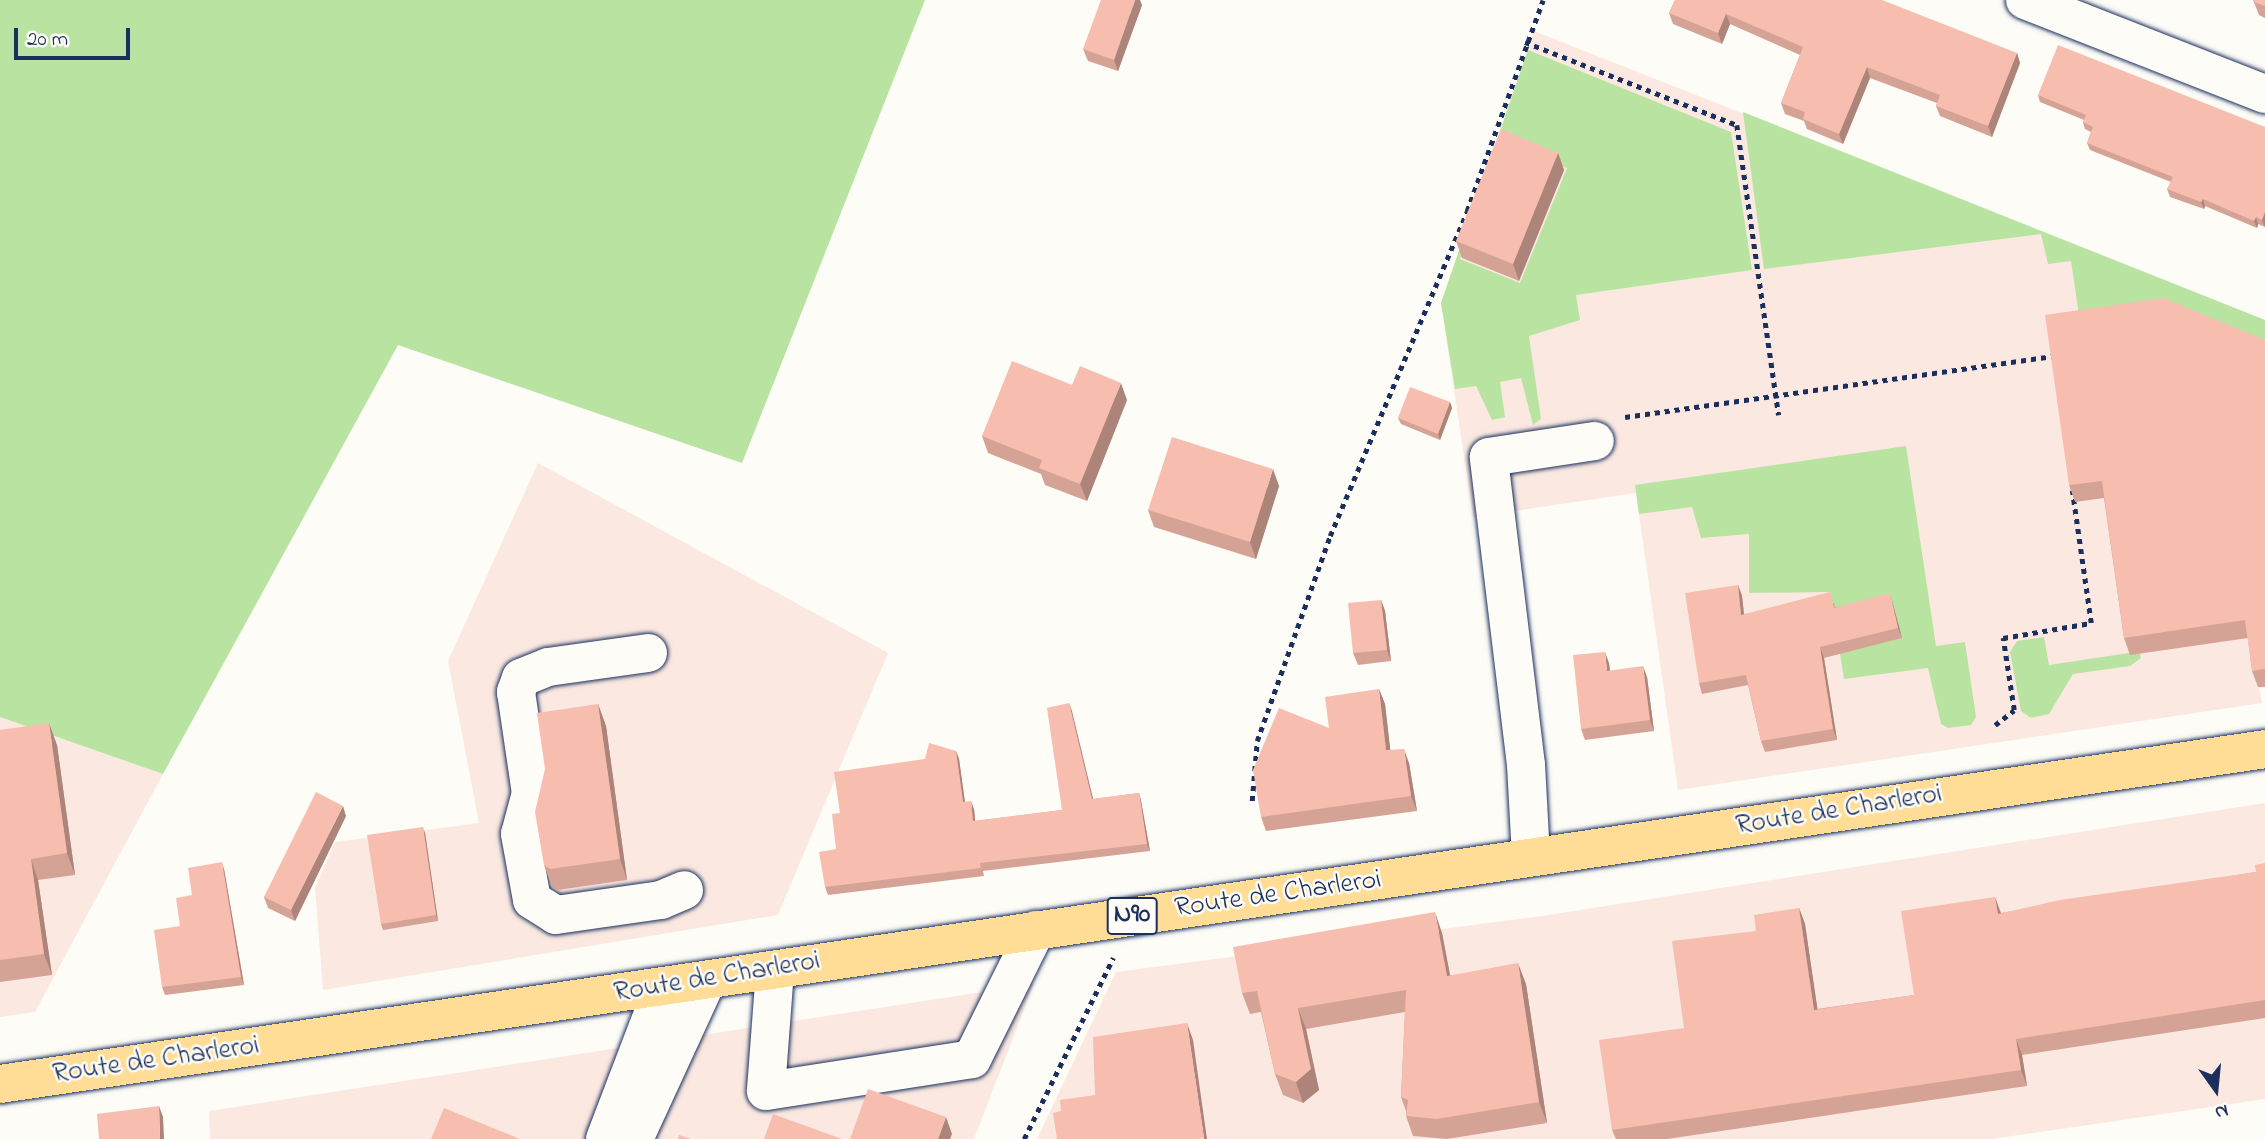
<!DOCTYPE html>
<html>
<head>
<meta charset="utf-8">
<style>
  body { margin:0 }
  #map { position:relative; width:2265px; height:1139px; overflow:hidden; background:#fdfcf7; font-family:"Indie Flower",sans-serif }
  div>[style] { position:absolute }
  .built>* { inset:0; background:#fbe9e1 }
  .green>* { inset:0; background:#b9e3a1 }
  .path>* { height:4.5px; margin-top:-2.25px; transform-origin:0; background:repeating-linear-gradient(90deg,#1b2f5e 0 5px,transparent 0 10px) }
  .roads { filter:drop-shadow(0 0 2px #1b2f5e) drop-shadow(0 0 2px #1b2f5e) }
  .minor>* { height:38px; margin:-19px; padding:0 19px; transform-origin:19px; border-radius:19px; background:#fdfcf7 }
  .major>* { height:38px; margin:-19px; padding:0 19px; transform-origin:19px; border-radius:19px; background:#ffdd96 }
  .wall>* { inset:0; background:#d4a396 }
  .shaded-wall>* { inset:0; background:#ad847a }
  .building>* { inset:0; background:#f7bdaf }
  span { translate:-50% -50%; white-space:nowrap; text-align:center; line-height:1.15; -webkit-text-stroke:5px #fdfcf7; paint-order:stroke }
  .shield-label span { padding:2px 5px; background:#fdfcf7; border:2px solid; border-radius:5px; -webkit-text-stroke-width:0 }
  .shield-label { font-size:26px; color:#1b2f5e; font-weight:700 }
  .street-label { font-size:28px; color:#1b2f5e }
  .north { position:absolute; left:2181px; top:1055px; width:70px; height:70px; -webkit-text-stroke:5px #fdfcf7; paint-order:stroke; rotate:165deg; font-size:19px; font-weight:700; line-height:28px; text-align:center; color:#1b2f5e }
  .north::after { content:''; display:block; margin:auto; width:24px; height:32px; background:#1b2f5e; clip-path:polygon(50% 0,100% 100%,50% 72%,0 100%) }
  .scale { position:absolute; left:14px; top:28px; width:116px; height:32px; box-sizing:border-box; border:4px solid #1b2f5e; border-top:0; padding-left:9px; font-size:21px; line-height:24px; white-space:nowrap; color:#1b2f5e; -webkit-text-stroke:5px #fdfcf7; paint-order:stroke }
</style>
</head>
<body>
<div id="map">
  <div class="built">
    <div style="clip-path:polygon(1534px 31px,2265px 320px,2265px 687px,2259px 688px,2262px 703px,1678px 790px,1636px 493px,1473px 517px,1441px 303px)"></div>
    <div style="clip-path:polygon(538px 463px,888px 653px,778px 915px,323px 990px,315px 888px,335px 842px,479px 823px,448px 661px)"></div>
    <div style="clip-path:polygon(0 717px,163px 774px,35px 1012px,0 1017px)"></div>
    <div style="clip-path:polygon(2265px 803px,2265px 1099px,1992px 1139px,1037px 1139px,1116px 972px,1542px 916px)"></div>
    <div style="clip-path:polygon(1034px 984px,974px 1139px,210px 1139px,209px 1111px)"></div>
  </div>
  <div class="green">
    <div style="clip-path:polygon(0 0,925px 0,742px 463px,398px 345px,163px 774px,0 717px)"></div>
    <div style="clip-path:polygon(evenodd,1528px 50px,1731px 132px,1752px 270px,1576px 295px,1580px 320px,1529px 336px,1541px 419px,1533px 425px,1521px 378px,1500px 382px,1505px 417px,1492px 420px,1476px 386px,1455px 389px,1441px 303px,1528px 50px,1507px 144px,1567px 168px,1520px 283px,1460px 259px,1507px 144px)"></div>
    <div style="clip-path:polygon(1743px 112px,2265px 320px,2265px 346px,2080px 322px,2071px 261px,2048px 264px,2041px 234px,1764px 269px)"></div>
    <div style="clip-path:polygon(1906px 446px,1936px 646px,1965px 642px,1976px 717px,1971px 725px,1948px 728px,1941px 724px,1928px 668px,1844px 679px,1830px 592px,1749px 593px,1749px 534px,1701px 538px,1692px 507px,1639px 514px,1635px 485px)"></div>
    <div style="clip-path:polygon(2044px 637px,2049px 665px,2129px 653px,2140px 653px,2141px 658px,2130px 666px,2073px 674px,2049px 714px,2031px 718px,2021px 711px,2010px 652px,2017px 641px)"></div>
  </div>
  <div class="path">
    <div style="left:1525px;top:42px;width:228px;rotate:21.4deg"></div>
    <div style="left:1737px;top:125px;width:293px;rotate:81.8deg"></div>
    <div style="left:1625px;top:417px;width:433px;rotate:-8.1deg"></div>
    <div style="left:1995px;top:725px;width:24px;rotate:-38deg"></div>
    <div style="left:2014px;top:710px;width:73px;rotate:-98.7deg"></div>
    <div style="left:2003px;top:638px;width:89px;rotate:-9.7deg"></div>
    <div style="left:2091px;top:623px;width:134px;rotate:-98.1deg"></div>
    <div style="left:1252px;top:801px;width:60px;rotate:-85.2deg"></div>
    <div style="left:1257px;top:741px;width:218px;rotate:-70.4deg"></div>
    <div style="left:1330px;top:536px;width:353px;rotate:-67.1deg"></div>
    <div style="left:1467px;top:211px;width:224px;rotate:-70.2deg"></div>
    <div style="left:1024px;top:1139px;width:202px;rotate:-63.8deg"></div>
  </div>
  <div class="roads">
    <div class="minor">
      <div style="left:2025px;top:0;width:258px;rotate:21.4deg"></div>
      <div style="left:648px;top:653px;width:101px;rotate:172deg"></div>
      <div style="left:548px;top:667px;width:29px;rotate:158deg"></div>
      <div style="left:521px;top:678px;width:15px;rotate:110deg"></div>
      <div style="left:516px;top:692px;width:102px;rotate:81.6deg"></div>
      <div style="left:531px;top:793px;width:42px;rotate:105deg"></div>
      <div style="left:520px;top:834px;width:67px;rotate:79.7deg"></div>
      <div style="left:532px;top:900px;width:28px;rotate:32deg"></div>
      <div style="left:556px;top:915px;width:106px;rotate:-8.1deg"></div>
      <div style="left:661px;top:900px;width:25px;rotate:-23deg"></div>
      <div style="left:1531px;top:857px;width:92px;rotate:-93.1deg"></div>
      <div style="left:1526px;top:765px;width:310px;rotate:-96.9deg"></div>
      <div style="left:1489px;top:457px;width:107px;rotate:-8.6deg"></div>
      <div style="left:775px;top:970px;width:121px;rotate:94.3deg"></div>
      <div style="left:766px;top:1091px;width:208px;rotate:-8.8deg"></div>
      <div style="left:972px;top:1059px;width:144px;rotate:-63.6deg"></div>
      <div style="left:605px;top:1139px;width:163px;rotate:-69.1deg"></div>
      <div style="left:634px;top:1139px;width:175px;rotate:-65.3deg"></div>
    </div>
    <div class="major">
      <div style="left:0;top:1084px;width:2290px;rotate:-8.41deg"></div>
    </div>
  </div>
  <div class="wall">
    <div style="clip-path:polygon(1675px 0,2017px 53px,2020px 63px,1992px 137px,1940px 116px,1936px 106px,1937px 103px,1870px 78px,1843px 144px,1807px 129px,1804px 121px,1785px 114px,1781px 103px,1800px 55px,1730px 24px,1722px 44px,1673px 24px,1669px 13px)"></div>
    <div style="clip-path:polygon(2253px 0,2265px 0,2265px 18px,2259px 15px)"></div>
    <div style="clip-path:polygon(1142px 5px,1118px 71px,1088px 61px,1083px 49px)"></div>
    <div style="clip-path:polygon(2038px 95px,2265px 127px,2265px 227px,2258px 224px,2257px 228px,2205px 206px,2204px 209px,2170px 197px,2167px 189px,2171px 182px,2090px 150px,2087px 143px,2091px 132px,2085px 129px,2083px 122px,2084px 120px,2040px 102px)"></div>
    <div style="clip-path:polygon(1558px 153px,1564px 170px,1519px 281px,1462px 258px,1456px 241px)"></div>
    <div style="clip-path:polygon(2265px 340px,2265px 687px,2258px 687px,2252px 671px,2248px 638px,2130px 655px,2124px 638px,2104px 498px,2075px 502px,2069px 485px)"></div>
    <div style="clip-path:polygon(1072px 385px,1127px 400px,1087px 501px,1045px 485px,1041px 474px,988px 453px,982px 436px)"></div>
    <div style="clip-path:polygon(1450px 402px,1452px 408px,1440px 440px,1401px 424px,1398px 418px)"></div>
    <div style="clip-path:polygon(1279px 486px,1256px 559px,1154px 527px,1148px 510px)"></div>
    <div style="clip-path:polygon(1738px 585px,1742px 596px,1744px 614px,1834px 603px,1835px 607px,1893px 604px,1902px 638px,1824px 658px,1837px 740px,1765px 752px,1761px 741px,1748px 685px,1702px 694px,1699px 683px)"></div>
    <div style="clip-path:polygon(1381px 600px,1385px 611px,1391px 661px,1358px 665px,1353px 653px)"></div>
    <div style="clip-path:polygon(1609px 663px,1610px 671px,1647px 677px,1654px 731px,1585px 740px,1581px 729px)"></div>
    <div style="clip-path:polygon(1379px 689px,1385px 704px,1390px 750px,1409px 763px,1417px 811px,1266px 831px,1261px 817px,1329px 728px)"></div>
    <div style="clip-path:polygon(1069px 703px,1093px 799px,1139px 793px,1141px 801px,1150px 851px,983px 871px,984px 876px,828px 895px,825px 887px,836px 849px,840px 813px,925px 759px,956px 751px,959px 759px,965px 802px,974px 809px,975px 821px,1062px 810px)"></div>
    <div style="clip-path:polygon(598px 704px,606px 726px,627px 880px,558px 890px,552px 887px,544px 865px)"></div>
    <div style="clip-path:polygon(0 730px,57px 745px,75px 875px,38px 880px,52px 975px,0 982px)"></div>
    <div style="clip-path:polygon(346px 816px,295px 921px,268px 908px,264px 897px)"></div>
    <div style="clip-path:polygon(425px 833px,438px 921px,383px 930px,381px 924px)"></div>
    <div style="clip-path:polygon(2265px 863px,2265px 1018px,2022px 1055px,2027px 1086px,1667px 1139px,1616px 1139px,1612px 1130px,1684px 1028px,1756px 931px,1799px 908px,1805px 924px,1817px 1009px,1914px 995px,1995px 897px,2001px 913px,2256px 872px)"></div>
    <div style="clip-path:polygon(224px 869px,244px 985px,165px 995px,162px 987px,180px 926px,192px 895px)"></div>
    <div style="clip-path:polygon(1442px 933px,1450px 975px,1526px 984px,1547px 1123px,1447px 1139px,1413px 1136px,1406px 1116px,1406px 1111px,1401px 1097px,1405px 1012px,1306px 1029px,1319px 1090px,1303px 1103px,1283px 1095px,1275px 1074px,1261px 1012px,1250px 1014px,1242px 993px)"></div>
  </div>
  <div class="shaded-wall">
    <div style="clip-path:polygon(1135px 0,1140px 0,1142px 5px,1118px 71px,1114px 60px)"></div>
    <div style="clip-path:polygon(1726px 14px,1730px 24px,1722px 44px,1718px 33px)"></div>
    <div style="clip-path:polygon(2017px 53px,2020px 63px,1992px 137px,1988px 126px)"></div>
    <div style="clip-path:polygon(1867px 67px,1870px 78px,1843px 144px,1839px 134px)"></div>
    <div style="clip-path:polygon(1558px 153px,1564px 170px,1519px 281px,1513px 264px)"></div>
    <div style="clip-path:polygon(2203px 199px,2205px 206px,2204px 209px,2201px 202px)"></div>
    <div style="clip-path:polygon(2265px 212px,2265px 227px,2262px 220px)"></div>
    <div style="clip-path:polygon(2256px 217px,2258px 224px,2257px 228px,2254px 221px)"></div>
    <div style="clip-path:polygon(1121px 383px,1127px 400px,1087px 501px,1080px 484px)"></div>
    <div style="clip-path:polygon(1450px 402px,1452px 408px,1440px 440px,1438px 434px)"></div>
    <div style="clip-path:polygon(1273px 469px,1279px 486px,1256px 559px,1250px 542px)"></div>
    <div style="clip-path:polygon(1738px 585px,1742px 596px,1745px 625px,1741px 615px)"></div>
    <div style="clip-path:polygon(1890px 593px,1893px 604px,1902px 638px,1898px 628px)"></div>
    <div style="clip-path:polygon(1381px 600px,1385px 611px,1391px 661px,1387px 650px)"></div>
    <div style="clip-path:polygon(1820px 647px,1824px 658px,1837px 740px,1833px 729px)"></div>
    <div style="clip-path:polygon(1605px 652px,1609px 663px,1611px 682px,1607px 671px)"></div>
    <div style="clip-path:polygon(1643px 666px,1647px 677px,1654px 731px,1650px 720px)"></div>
    <div style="clip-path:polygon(1379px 689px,1385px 704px,1392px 764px,1386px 750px)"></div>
    <div style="clip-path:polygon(1069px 703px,1072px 711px,1095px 807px,1092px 799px)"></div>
    <div style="clip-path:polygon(598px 704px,606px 726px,627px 880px,620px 859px)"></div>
    <div style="clip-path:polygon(49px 723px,57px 745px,75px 875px,67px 853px)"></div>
    <div style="clip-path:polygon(1404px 749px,1409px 763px,1417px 811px,1411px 796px)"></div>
    <div style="clip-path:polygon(956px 751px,959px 759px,966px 810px,963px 802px)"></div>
    <div style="clip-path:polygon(1139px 793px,1141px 801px,1150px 851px,1147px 844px)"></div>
    <div style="clip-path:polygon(971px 801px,974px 809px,976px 829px,973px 821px)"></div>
    <div style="clip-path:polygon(343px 806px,346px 816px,295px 921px,291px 910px)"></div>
    <div style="clip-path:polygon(423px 827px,425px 833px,438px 921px,436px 915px)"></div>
    <div style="clip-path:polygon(31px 859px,38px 880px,52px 975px,44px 954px)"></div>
    <div style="clip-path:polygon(222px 862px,224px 869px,244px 985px,241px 977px)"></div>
    <div style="clip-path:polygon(1995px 897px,2001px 914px,1998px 914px)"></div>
    <div style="clip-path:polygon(1799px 908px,1805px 924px,1820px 1026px,1814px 1010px)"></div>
    <div style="clip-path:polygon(1435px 912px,1442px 933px,1454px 996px,1447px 976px)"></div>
    <div style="clip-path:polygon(1518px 963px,1526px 984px,1547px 1123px,1539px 1102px)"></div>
    <div style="clip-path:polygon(1298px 1008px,1306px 1029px,1319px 1090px,1303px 1103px,1296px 1082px)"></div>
    <div style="clip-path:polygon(1187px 1023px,1193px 1040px,1207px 1139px,1204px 1139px,1204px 1138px)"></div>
    <div style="clip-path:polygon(2016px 1039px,2022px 1055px,2027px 1086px,2021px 1070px)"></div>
    <div style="clip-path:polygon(159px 1106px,163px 1117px,164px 1139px,160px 1139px)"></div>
    <div style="clip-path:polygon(946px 1117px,952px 1134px,950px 1139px,938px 1139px)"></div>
  </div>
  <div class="building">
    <div style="clip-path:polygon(1101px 0,1135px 0,1114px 60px,1083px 49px)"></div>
    <div style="clip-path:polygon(1675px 0,1882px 0,2017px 53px,1988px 126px,1936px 106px,1940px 95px,1867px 67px,1839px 134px,1803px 119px,1805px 112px,1781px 103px,1803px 47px,1726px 14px,1718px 33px,1669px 13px)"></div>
    <div style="clip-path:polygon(2254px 0,2265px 0,2265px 6px,2254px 2px)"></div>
    <div style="clip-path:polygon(2058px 45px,2265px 127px,2265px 212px,2262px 220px,2256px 217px,2254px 221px,2203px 199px,2201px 202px,2167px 189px,2173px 177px,2087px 143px,2093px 127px,2083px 122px,2086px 115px,2038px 95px)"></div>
    <div style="clip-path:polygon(1501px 129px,1558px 153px,1513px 264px,1456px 241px)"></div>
    <div style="clip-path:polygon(2163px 298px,2265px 340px,2265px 669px,2252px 671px,2245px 620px,2124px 638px,2102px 481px,2069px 485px,2045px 315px)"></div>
    <div style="clip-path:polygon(1012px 361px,1072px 385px,1080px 366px,1121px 383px,1080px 484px,1039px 468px,1042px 460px,982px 436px)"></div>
    <div style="clip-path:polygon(1410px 387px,1450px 402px,1438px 434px,1398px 418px)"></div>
    <div style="clip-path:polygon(1172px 437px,1273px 469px,1250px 542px,1148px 510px)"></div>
    <div style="clip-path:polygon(1738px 585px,1741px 615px,1830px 592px,1834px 608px,1890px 593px,1898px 628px,1820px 647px,1833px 729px,1761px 741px,1746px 675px,1699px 683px,1685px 593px)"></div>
    <div style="clip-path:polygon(1381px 600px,1387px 650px,1353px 653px,1348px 603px)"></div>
    <div style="clip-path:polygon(1605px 652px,1607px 671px,1643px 666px,1650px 720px,1581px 729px,1573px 655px)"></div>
    <div style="clip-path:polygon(1379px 689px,1386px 750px,1404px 749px,1411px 796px,1261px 817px,1253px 770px,1279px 708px,1329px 728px,1325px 697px)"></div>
    <div style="clip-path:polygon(1069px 703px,1092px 799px,1139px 793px,1147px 844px,980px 863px,981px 868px,825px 887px,819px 852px,836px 849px,832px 814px,840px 813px,834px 772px,925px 759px,929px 743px,956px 751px,963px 802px,971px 801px,973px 821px,1062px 810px,1047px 708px)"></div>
    <div style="clip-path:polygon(598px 704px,620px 859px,550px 869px,544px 865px,535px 812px,545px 769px,537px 713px)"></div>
    <div style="clip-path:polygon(49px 723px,67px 853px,31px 859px,44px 954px,0 960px,0 730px)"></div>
    <div style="clip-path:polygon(316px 792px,343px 806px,291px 910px,264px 897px)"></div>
    <div style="clip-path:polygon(423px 827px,436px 915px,381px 924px,367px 835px)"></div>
    <div style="clip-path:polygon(222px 862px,241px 977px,162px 987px,154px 930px,180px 926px,176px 898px,192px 895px,188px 868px)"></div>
    <div style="clip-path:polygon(2265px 863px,2265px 1000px,2016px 1039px,2021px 1070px,1612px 1130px,1599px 1040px,1684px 1028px,1672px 941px,1756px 931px,1754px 915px,1799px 908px,1814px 1010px,1914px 995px,1901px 911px,1995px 897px,1998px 914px,2060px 900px,2256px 872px,2255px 865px)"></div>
    <div style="clip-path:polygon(1435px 912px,1447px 976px,1518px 963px,1539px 1102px,1437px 1119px,1406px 1116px,1408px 1100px,1401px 1097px,1406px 990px,1298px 1008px,1311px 1069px,1296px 1082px,1275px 1074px,1257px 991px,1242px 993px,1233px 947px)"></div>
    <div style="clip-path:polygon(1187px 1023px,1204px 1138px,1197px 1139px,1057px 1139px,1053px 1113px,1061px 1111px,1060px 1100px,1095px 1095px,1093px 1037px)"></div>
    <div style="clip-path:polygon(868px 1089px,946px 1117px,938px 1139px,850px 1139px)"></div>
    <div style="clip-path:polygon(159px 1106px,160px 1139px,99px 1139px,97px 1114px)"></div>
    <div style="clip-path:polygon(444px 1108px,520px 1139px,431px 1139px)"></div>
    <div style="clip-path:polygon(773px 1114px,842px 1139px,764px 1139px)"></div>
    <div style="clip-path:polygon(679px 1135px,691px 1139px,678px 1139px)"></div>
  </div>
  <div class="shield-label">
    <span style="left:1132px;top:916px">N90</span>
  </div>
  <div class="street-label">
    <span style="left:1839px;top:811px;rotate:-9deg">Route de Charleroi</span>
    <span style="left:1278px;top:895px;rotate:-8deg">Route de Charleroi</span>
    <span style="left:717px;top:978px;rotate:-9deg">Route de Charleroi</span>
    <span style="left:156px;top:1061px;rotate:-8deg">Route de Charleroi</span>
  </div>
  <div class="north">N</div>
  <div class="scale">20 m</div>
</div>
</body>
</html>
